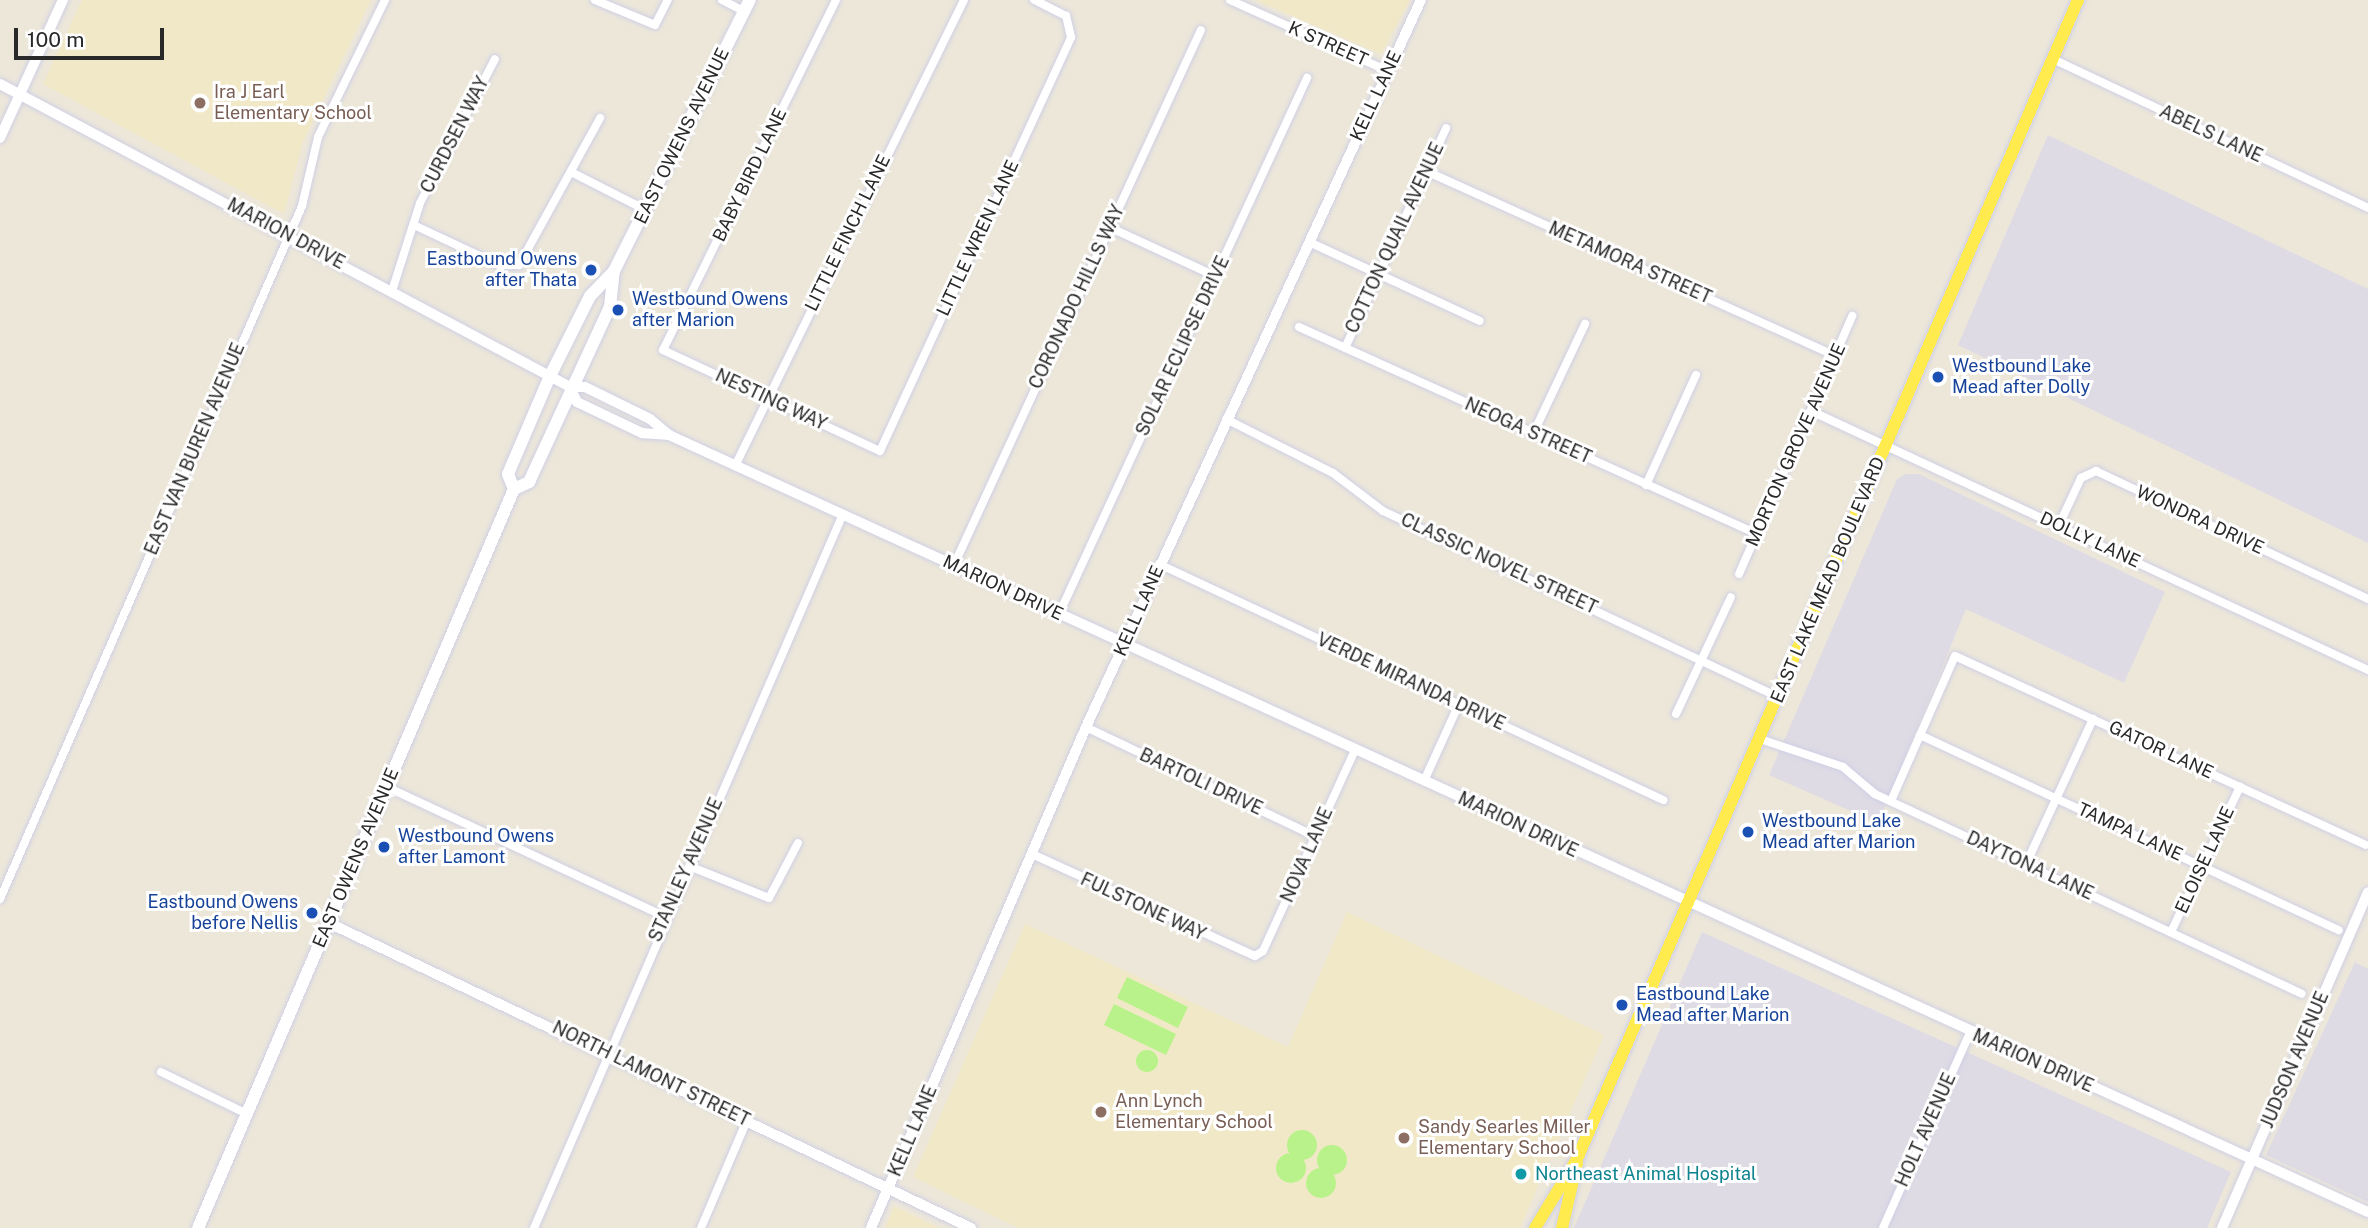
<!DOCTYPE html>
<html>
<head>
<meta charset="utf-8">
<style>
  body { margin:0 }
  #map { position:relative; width:2368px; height:1228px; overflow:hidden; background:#ede7da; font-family:"Public Sans",sans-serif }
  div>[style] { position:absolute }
  .industrial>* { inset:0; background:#dfdbe5 }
  .education>* { inset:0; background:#f1e8c7 }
  .pitch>* { inset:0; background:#b9f28a }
  .round { border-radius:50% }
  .roads { filter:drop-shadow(0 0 2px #cfd0e4) drop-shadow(0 0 2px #cfd0e4) }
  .minor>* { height:8px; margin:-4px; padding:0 4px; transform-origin:4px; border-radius:4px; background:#fff }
  .tertiary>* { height:10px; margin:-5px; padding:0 5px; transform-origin:5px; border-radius:5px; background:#fff }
  .secondary>* { height:12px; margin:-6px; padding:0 6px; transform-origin:6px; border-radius:6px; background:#fff }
  .primary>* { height:12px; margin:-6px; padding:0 6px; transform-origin:6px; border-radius:6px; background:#ffeb4d }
  .dots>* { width:19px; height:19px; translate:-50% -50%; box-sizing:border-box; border:4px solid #fff; border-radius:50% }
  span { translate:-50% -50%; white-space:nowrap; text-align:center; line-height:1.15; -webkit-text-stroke:6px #fff; paint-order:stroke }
  .street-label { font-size:18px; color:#292929 }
  .education-label { font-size:18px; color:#785e54 }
  .left { translate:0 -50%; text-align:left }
  .transit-label { font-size:18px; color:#164399 }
  .right { translate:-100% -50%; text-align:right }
  .culture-label { font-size:18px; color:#0d838f }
  .scale { position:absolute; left:14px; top:28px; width:150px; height:32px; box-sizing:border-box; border:4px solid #292929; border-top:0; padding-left:9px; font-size:21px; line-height:24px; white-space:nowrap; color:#292929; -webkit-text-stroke:5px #fff; paint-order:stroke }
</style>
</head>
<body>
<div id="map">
  <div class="industrial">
    <div style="clip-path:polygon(2048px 135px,2368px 289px,2368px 543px,1958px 345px)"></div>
    <div style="clip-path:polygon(1906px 474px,1919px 474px,2165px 592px,2124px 683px,1966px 609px,1878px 823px,1769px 775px,1897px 479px)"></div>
    <div style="clip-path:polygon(1702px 932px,2231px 1172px,2207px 1228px,1574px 1228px)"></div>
    <div style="clip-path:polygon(2355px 962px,2368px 969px,2368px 1202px,2266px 1155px)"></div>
  </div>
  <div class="education">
    <div style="clip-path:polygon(82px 0,371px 0,303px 142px,284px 214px,43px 84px)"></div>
    <div style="clip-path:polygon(1255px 0,1410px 0,1381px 54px)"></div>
    <div style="clip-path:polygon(1347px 912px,1604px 1035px,1520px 1228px,1018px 1228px,913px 1177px,1025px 924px,1288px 1047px)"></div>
    <div style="clip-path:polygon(894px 1206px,939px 1228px,885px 1228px)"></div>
  </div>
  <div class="pitch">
    <div style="clip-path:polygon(1127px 977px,1188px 1007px,1178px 1028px,1117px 998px)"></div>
    <div style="clip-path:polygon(1114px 1004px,1176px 1034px,1166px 1055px,1104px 1025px)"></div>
    <div class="round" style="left:1136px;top:1050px;width:22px;height:22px"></div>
    <div class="round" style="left:1287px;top:1130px;width:30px;height:30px"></div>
    <div class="round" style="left:1317px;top:1145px;width:30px;height:30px"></div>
    <div class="round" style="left:1276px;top:1153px;width:30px;height:30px"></div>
    <div class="round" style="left:1306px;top:1168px;width:30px;height:30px"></div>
  </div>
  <div class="roads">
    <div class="minor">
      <div style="left:595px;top:0;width:65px;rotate:22.6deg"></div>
      <div style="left:655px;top:25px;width:28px;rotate:-63deg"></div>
      <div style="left:722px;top:0;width:25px;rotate:27deg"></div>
      <div style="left:836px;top:0;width:390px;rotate:116.3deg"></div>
      <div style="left:663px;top:350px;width:239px;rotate:25deg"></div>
      <div style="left:880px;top:451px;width:456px;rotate:-65.2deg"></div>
      <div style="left:1071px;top:37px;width:22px;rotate:-103deg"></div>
      <div style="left:1066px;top:16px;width:36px;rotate:-153deg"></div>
      <div style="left:1230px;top:0;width:173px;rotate:24.2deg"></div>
      <div style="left:2053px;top:59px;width:348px;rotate:25.3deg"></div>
      <div style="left:1426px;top:171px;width:448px;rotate:24.3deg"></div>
      <div style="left:571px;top:172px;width:84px;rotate:26.9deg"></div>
      <div style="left:416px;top:226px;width:92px;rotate:25.2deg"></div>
      <div style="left:499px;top:265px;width:20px"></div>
      <div style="left:519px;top:265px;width:168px;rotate:-61.1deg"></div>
      <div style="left:1109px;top:227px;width:117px;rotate:24.8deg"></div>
      <div style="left:1309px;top:242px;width:188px;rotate:24.8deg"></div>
      <div style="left:392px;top:291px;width:92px;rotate:-72.3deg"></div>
      <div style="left:420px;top:203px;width:162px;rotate:-62.5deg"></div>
      <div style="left:1299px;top:327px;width:503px;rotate:24.32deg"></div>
      <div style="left:1345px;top:348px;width:242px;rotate:-65.3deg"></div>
      <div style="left:1811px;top:411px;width:614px;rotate:24.94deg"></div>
      <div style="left:1226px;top:419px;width:120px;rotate:26.8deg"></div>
      <div style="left:1333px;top:473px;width:63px;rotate:37.2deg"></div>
      <div style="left:1383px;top:511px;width:437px;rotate:25.2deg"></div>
      <div style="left:1533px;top:434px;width:122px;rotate:-64.7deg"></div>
      <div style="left:735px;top:466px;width:519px;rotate:-63.83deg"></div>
      <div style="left:1646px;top:485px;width:121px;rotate:-65.6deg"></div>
      <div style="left:2059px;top:525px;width:52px;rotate:-64.9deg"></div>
      <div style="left:2081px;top:478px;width:17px;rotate:-25deg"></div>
      <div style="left:2096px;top:471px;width:301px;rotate:25.2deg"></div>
      <div style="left:1159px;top:564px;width:557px;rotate:25.09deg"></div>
      <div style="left:954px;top:565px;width:589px;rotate:-65.22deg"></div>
      <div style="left:1739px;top:574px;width:282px;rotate:-66.3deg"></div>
      <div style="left:1059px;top:614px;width:591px;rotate:-65.17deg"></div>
      <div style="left:1676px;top:714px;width:129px;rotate:-64.8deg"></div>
      <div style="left:1086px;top:727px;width:254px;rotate:25.5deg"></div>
      <div style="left:1920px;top:735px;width:462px;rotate:25deg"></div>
      <div style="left:1760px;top:739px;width:88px;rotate:18.6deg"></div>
      <div style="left:1843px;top:767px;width:42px;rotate:40.2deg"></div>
      <div style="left:1875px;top:794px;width:471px;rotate:25.1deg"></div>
      <div style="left:1424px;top:781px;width:85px;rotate:-65.6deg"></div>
      <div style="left:387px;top:787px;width:308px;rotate:25deg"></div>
      <div style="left:1891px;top:801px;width:158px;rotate:-66.2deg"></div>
      <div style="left:1955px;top:656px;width:452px;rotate:24.7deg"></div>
      <div style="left:1032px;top:854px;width:245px;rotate:24.6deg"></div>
      <div style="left:1255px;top:956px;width:9px;rotate:-32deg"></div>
      <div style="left:1263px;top:951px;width:221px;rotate:-65.4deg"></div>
      <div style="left:2026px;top:864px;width:160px;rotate:-65.2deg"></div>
      <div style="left:689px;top:866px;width:86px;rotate:21.8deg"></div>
      <div style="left:769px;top:898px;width:62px;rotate:-62.2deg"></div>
      <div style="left:0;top:899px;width:756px;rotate:-66.45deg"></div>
      <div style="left:302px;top:206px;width:71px;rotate:-76.9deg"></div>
      <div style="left:318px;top:137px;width:153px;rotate:-63.9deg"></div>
      <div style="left:2171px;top:932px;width:161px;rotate:-64.6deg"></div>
      <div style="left:161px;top:1072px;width:96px;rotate:26deg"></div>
      <div style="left:534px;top:1228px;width:778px;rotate:-66.6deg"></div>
      <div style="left:701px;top:1228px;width:117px;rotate:-66.9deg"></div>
      <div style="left:1883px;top:1228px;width:214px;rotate:-66deg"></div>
    </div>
    <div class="tertiary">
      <div style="left:0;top:84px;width:646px;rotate:27.99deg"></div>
      <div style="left:570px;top:387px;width:15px"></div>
      <div style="left:585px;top:387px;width:72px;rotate:26.2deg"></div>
      <div style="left:650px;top:419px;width:25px;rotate:40deg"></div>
      <div style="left:669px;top:435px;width:1868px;rotate:24.58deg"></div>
      <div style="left:0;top:138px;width:152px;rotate:-65.5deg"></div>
      <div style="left:570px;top:388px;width:16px;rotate:63deg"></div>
      <div style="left:577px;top:402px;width:72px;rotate:25.5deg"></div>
      <div style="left:642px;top:433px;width:27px;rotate:4deg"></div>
      <div style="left:329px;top:923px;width:711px;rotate:25.41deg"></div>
      <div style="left:871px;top:1228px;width:545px;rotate:-66.77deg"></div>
      <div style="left:1086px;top:727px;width:800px;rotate:-65.26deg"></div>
      <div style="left:2222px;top:1228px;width:366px;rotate:-66.5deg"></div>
    </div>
    <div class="secondary">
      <div style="left:514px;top:489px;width:16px;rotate:-112deg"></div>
      <div style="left:508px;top:474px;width:107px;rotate:-66.8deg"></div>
      <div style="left:550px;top:376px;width:89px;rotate:-63.4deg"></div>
      <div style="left:590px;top:296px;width:35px;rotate:-46deg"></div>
      <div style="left:614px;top:271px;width:303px;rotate:-63.4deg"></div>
      <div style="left:198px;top:1228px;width:804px;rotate:-66.85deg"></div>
      <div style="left:514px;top:489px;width:17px;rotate:-25deg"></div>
      <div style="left:529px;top:482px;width:193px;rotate:-65.2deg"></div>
      <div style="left:610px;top:307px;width:36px;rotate:-84deg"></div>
    </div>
    <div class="primary">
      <div style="left:1535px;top:1228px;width:81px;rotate:-58.7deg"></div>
      <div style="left:1577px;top:1159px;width:1263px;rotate:-66.62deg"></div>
      <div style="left:1562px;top:1228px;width:67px;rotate:-77deg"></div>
    </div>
  </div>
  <div class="dots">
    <div style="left:200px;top:103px;background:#8d6e63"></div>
    <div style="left:591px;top:270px;background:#1a4fb4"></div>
    <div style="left:618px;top:310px;background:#1a4fb4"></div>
    <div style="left:1938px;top:377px;background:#1a4fb4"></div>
    <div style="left:1748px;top:832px;background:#1a4fb4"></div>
    <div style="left:384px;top:847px;background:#1a4fb4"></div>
    <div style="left:312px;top:913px;background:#1a4fb4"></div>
    <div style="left:1622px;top:1005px;background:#1a4fb4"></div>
    <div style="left:1101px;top:1112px;background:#8d6e63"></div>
    <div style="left:1404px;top:1138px;background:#8d6e63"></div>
    <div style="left:1521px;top:1174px;background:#0f9aa8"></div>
  </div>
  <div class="street-label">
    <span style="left:1328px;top:44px;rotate:24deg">K STREET</span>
    <span style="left:1376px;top:96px;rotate:-65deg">KELL LANE</span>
    <span style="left:2211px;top:134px;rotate:25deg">ABELS LANE</span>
    <span style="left:455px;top:135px;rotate:-63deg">CURDSEN WAY</span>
    <span style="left:682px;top:136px;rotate:-64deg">EAST OWENS AVENUE</span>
    <span style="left:750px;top:175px;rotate:-64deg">BABY BIRD LANE</span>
    <span style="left:848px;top:233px;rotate:-64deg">LITTLE FINCH LANE</span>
    <span style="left:286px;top:234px;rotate:28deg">MARION DRIVE</span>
    <span style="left:978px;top:238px;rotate:-65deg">LITTLE WREN LANE</span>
    <span style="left:1395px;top:238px;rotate:-65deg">COTTON QUAIL AVENUE</span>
    <span style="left:1630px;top:263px;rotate:24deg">METAMORA STREET</span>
    <span style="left:1077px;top:297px;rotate:-65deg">CORONADO HILLS WAY</span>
    <span style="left:1183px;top:346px;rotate:-65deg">SOLAR ECLIPSE DRIVE</span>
    <span style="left:771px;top:400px;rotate:25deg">NESTING WAY</span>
    <span style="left:1528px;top:431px;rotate:24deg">NEOGA STREET</span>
    <span style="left:1796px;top:445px;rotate:-66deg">MORTON GROVE AVENUE</span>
    <span style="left:195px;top:449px;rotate:-67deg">EAST VAN BUREN AVENUE</span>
    <span style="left:2200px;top:520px;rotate:25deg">WONDRA DRIVE</span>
    <span style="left:2090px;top:540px;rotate:25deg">DOLLY LANE</span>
    <span style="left:1499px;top:564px;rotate:25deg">CLASSIC NOVEL STREET</span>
    <span style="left:1828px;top:580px;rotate:-67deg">EAST LAKE MEAD BOULEVARD</span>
    <span style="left:1003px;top:588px;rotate:25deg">MARION DRIVE</span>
    <span style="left:1139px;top:611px;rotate:-66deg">KELL LANE</span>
    <span style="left:1411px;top:682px;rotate:25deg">VERDE MIRANDA DRIVE</span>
    <span style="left:2161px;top:750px;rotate:25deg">GATOR LANE</span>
    <span style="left:1201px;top:782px;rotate:25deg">BARTOLI DRIVE</span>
    <span style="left:1518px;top:825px;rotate:25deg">MARION DRIVE</span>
    <span style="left:2130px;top:832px;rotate:25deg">TAMPA LANE</span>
    <span style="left:1307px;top:855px;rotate:-66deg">NOVA LANE</span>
    <span style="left:356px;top:858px;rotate:-67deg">EAST OWENS AVENUE</span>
    <span style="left:2205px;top:860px;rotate:-65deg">ELOISE LANE</span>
    <span style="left:2030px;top:866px;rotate:25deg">DAYTONA LANE</span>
    <span style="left:686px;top:870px;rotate:-66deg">STANLEY AVENUE</span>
    <span style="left:1143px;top:907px;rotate:25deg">FULSTONE WAY</span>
    <span style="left:2295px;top:1060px;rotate:-67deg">JUDSON AVENUE</span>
    <span style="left:2033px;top:1061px;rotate:24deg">MARION DRIVE</span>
    <span style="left:651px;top:1074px;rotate:26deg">NORTH LAMONT STREET</span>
    <span style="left:1926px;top:1130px;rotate:-66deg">HOLT AVENUE</span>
    <span style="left:913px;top:1131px;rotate:-67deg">KELL LANE</span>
  </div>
  <div class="education-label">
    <span class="left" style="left:214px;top:103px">Ira J Earl<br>Elementary School</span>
    <span class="left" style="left:1115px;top:1112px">Ann Lynch<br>Elementary School</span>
    <span class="left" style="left:1418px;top:1138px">Sandy Searles Miller<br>Elementary School</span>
  </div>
  <div class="transit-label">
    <span class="right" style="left:577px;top:270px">Eastbound Owens<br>after Thata</span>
    <span class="left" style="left:632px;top:310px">Westbound Owens<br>after Marion</span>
    <span class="left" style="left:1952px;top:377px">Westbound Lake<br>Mead after Dolly</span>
    <span class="left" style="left:1762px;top:832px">Westbound Lake<br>Mead after Marion</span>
    <span class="left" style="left:398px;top:847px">Westbound Owens<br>after Lamont</span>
    <span class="right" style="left:298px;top:913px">Eastbound Owens<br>before Nellis</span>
    <span class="left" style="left:1636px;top:1005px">Eastbound Lake<br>Mead after Marion</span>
  </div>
  <div class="culture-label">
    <span class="left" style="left:1535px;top:1174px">Northeast Animal Hospital</span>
  </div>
  <div class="scale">100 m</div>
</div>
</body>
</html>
